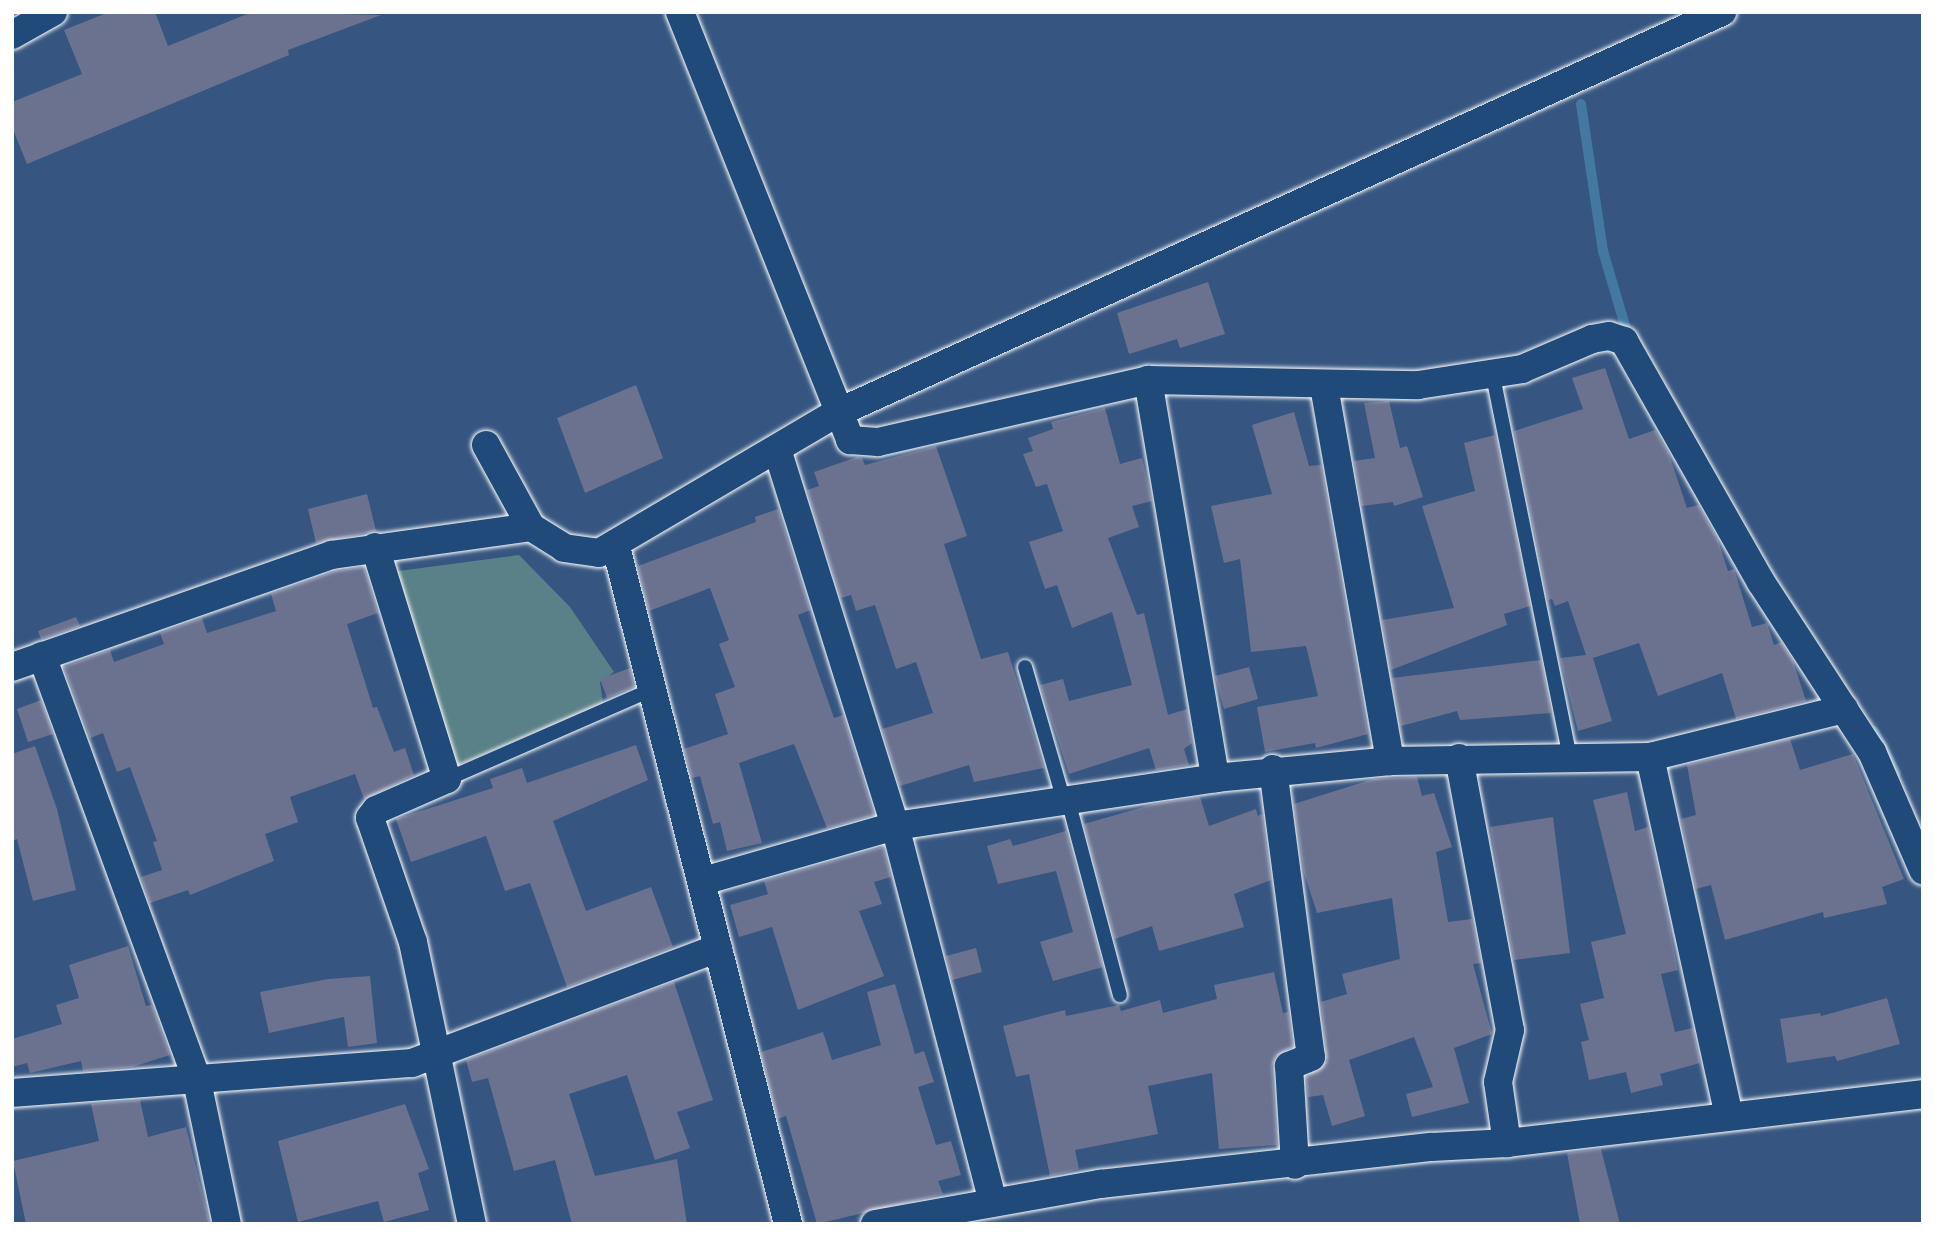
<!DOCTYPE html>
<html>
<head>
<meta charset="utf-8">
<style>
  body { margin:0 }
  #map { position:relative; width:1935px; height:1236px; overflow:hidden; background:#365681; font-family:Dekko,sans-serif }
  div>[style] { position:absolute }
  .green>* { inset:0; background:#5a8187 }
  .stream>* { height:10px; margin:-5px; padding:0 5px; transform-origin:5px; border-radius:5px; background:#4379a0 }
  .building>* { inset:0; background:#6b7290 }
  .roads { filter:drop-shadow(0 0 2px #fff) drop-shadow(0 0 2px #fff) }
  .lane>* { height:14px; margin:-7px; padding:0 7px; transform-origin:7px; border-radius:7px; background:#1f4a7a }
  .street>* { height:28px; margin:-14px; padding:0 14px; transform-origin:14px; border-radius:14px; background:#1f4a7a }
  span { translate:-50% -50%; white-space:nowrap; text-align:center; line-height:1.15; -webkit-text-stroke:6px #1f4a7a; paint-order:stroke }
  .frame { position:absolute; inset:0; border:14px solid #fff; pointer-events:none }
</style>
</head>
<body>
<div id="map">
  <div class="green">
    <div style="clip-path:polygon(519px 555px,570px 607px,614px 672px,600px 682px,603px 703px,449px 769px,391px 572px)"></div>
  </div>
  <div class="stream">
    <div style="left:1581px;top:104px;width:149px;rotate:81.5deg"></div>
    <div style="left:1603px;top:251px;width:89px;rotate:73.6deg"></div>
    <div style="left:1874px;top:731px;width:47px;rotate:62.4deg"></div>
  </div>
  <div class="building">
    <div style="clip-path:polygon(109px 12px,155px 12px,168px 46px,252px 12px,381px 15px,288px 50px,289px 55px,27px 164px,12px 127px,12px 102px,82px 74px,64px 30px)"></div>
    <div style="clip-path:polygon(1208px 282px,1225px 334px,1180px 348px,1177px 339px,1129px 354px,1117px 313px)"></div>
    <div style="clip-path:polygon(1605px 368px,1629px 439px,1655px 430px,1669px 454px,1687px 508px,1698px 505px,1718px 540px,1728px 571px,1734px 569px,1752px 627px,1767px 623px,1774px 645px,1781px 642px,1793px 661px,1806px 701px,1736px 719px,1722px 673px,1658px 696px,1639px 643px,1593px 658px,1612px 721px,1578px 731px,1560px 658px,1586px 655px,1568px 601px,1555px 606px,1552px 599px,1548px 600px,1514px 431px,1583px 409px,1572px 378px)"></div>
    <div style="clip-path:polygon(636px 385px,663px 458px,585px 493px,557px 418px)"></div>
    <div style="clip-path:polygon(1389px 401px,1400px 448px,1407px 446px,1423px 497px,1394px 506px,1393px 502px,1362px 506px,1354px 461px,1375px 458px,1364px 403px)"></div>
    <div style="clip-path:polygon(1105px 408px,1120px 464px,1142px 458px,1152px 501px,1132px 506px,1139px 527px,1108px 538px,1137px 615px,1144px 613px,1168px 715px,1187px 709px,1192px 743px,1184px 749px,1189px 765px,1156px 770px,1149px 748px,1069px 774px,1040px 685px,1063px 679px,1069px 701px,1132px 685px,1112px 612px,1072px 628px,1057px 585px,1045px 589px,1029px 542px,1063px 531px,1047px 484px,1036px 487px,1023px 454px,1033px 451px,1028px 438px,1053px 429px,1051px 422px)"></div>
    <div style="clip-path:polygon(1294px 412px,1309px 466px,1321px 465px,1368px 734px,1316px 748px,1315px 743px,1265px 752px,1257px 707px,1318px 696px,1306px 646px,1251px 652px,1240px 559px,1224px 563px,1211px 506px,1272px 494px,1252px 425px)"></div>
    <div style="clip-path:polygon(1495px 435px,1530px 606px,1504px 614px,1507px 625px,1391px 670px,1382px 620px,1454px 608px,1422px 506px,1475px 491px,1464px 443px)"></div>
    <div style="clip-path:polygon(936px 446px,967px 536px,944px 544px,981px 659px,1008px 652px,1044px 768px,974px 782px,969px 765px,900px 786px,882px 729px,933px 713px,916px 662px,896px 669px,875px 605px,856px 611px,851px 595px,841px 598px,807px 490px,819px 486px,814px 472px,857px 457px,862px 458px,865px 465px)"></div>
    <div style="clip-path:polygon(367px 494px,376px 531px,316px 543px,308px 509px)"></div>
    <div style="clip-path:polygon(778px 509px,810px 610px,798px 615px,834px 718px,843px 715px,874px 815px,827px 828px,794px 744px,739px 763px,762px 843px,727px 851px,720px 822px,713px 824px,700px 776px,692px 778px,684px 749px,728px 734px,715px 694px,735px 687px,719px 644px,729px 640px,710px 588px,649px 611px,638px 566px,756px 522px,755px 517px)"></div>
    <div style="clip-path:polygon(364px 567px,378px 613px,347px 624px,373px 708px,377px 707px,394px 752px,405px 748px,414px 775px,364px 799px,355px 774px,290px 797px,298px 822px,265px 834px,274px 861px,190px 895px,188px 890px,150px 903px,141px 877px,162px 870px,153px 842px,157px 841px,130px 767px,117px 772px,103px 733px,90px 738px,64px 667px,110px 650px,114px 662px,164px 644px,160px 633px,202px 618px,207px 633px,276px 611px,271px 594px,336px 571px)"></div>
    <div style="clip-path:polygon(76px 617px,80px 626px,41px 639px,38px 631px)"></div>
    <div style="clip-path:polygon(1541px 660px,1551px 713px,1460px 720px,1457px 711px,1401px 726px,1392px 678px)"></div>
    <div style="clip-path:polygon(1249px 667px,1258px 699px,1224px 709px,1215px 676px)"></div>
    <div style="clip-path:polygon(630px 668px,634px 687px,607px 698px,600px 679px)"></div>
    <div style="clip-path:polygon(41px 700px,53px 734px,28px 742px,17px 709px)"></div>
    <div style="clip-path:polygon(1790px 739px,1800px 770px,1853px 754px,1904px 879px,1882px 887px,1887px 904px,1824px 918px,1823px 912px,1725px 940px,1711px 885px,1696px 889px,1681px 819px,1696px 815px,1687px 765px)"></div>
    <div style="clip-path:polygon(636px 745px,648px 780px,553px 821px,586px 911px,651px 887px,673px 947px,567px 987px,530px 883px,505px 891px,486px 836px,411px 862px,396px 819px,493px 788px,490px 779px,522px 768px,527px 783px)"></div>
    <div style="clip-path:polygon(35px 746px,57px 809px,76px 890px,33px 901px,17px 839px,12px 841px,12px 754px)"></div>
    <div style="clip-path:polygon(1417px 777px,1422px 796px,1434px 793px,1452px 847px,1436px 852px,1448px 922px,1472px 919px,1481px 963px,1473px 964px,1492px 1034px,1454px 1048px,1469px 1103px,1412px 1117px,1406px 1094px,1433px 1087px,1414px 1037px,1349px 1060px,1365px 1116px,1332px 1126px,1323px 1095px,1308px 1097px,1306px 1077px,1327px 1061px,1321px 1002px,1347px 994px,1342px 974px,1400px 959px,1392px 898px,1317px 913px,1304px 873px,1294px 804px,1373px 779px)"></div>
    <div style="clip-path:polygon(1627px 792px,1635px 831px,1648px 827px,1664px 898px,1678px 970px,1661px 974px,1675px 1032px,1693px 1028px,1700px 1063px,1660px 1074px,1663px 1085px,1631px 1093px,1626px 1072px,1589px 1080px,1581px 1042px,1589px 1040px,1580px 1004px,1604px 998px,1591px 942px,1626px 934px,1593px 800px)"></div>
    <div style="clip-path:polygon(1200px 797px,1209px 826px,1256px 809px,1258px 816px,1262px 814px,1271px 880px,1234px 894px,1244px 927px,1159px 951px,1152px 926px,1115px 939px,1084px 824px,1154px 804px)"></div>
    <div style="clip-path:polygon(1553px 817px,1570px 953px,1514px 960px,1490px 827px)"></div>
    <div style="clip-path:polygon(1066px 831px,1103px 967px,1053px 981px,1040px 942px,1073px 932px,1056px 871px,998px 884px,987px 846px,1010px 839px,1013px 846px)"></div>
    <div style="clip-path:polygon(883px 847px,891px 877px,874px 882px,882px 904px,859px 911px,884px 976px,798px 1010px,772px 927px,739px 937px,730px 905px,768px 894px,764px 881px)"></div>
    <div style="clip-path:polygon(128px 946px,146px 1006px,152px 1005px,170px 1055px,132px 1067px,83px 1071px,81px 1061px,30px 1073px,27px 1063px,12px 1067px,12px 1039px,62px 1024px,56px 1005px,79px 998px,69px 965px)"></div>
    <div style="clip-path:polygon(976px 948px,982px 972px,952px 980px,946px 956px)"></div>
    <div style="clip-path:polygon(1274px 972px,1283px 1013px,1288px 1012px,1293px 1046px,1275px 1057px,1272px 1066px,1277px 1145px,1219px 1149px,1212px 1073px,1148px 1086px,1158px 1134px,1075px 1150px,1079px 1169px,1050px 1176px,1029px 1074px,1016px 1077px,1003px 1026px,1065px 1010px,1066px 1016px,1119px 1005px,1121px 1011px,1160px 1000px,1163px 1013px,1217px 999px,1214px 985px)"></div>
    <div style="clip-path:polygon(370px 976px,377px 1043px,348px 1047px,344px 1017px,269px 1033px,260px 992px,328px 979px)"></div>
    <div style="clip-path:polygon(674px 982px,713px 1100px,677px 1112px,690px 1148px,655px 1160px,627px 1075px,569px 1094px,595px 1176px,677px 1159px,687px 1224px,572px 1224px,555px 1160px,514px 1171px,488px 1078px,472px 1082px,466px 1060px)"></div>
    <div style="clip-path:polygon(895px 984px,915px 1054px,924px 1051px,934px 1082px,918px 1087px,936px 1145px,951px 1141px,961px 1175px,938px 1181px,943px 1194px,817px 1224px,786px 1116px,778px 1119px,761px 1052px,823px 1032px,832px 1060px,881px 1045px,867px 992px)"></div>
    <div style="clip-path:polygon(1887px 998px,1900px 1044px,1837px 1061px,1835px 1056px,1787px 1063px,1780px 1019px,1820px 1013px,1821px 1016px)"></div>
    <div style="clip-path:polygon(140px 1100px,148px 1137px,186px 1127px,210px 1224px,26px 1224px,13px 1161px,99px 1141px,91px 1104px)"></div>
    <div style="clip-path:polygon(405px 1104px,429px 1169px,418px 1173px,429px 1210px,384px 1222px,378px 1201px,298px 1222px,278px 1141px)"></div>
    <div style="clip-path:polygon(1601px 1149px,1620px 1224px,1580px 1224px,1567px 1153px)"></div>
  </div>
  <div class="roads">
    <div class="lane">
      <div style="left:1493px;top:376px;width:390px;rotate:78.6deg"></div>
      <div style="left:1025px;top:667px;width:140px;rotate:73.8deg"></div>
      <div style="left:447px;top:779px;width:225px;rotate:-23.6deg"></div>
      <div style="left:1068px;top:800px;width:202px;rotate:75.1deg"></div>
    </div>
    <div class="street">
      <div style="left:680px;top:12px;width:461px;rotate:68.3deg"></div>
      <div style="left:850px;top:440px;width:28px;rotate:4deg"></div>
      <div style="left:878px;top:442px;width:277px;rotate:-12.9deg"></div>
      <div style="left:1148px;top:380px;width:270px;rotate:1.1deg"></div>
      <div style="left:1418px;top:385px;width:105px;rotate:-8.7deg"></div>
      <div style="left:1522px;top:369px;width:76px;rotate:-23.2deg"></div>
      <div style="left:1592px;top:339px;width:17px;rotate:-10deg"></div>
      <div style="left:1609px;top:336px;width:16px;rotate:18deg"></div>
      <div style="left:1624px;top:341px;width:277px;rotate:60.4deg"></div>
      <div style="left:1761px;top:582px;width:203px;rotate:56.9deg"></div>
      <div style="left:1872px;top:752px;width:129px;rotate:66.6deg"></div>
      <div style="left:12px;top:35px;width:47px;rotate:-29.3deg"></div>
      <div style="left:1148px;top:380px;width:404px;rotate:80.4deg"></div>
      <div style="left:1324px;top:386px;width:381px;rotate:80deg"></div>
      <div style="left:486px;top:445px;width:94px;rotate:61.2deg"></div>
      <div style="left:531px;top:527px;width:39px;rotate:32deg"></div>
      <div style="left:564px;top:548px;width:35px;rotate:8deg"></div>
      <div style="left:599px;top:553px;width:276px;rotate:-30.5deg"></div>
      <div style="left:837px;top:413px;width:972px;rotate:-24.38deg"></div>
      <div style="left:777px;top:449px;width:395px;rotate:72.6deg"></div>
      <div style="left:895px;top:826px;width:389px;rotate:75.4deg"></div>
      <div style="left:375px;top:547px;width:243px;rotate:72.8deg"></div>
      <div style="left:447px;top:779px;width:77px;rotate:156.4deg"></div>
      <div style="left:376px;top:810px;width:10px;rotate:127deg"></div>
      <div style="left:370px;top:818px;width:131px;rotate:70.9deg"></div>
      <div style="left:413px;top:942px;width:288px;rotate:78.2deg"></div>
      <div style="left:616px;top:547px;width:699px;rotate:75.74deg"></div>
      <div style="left:42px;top:656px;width:447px;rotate:69.9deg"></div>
      <div style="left:196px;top:1076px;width:151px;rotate:78.2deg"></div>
      <div style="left:12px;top:667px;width:339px;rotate:-19.3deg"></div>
      <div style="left:332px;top:555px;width:201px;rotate:-8deg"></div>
      <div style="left:1650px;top:757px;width:368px;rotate:77.6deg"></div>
      <div style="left:1459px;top:758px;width:277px;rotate:79.4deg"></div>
      <div style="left:1510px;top:1030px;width:53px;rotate:103deg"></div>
      <div style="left:1498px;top:1082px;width:62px;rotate:81.6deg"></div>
      <div style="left:1273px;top:769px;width:290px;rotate:82.5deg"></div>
      <div style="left:1311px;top:1057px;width:24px;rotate:158deg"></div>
      <div style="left:1289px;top:1066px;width:99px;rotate:86.5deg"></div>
      <div style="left:703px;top:881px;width:200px;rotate:-16deg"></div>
      <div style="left:895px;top:826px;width:324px;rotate:-8.5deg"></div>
      <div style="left:1215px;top:778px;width:176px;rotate:-5.5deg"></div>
      <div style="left:1390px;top:761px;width:260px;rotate:-0.9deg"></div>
      <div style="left:1650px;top:757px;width:200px;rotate:-13.9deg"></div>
      <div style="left:12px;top:1093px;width:401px;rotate:-4.3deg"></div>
      <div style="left:412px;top:1063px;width:327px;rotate:-20.6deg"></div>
      <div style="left:875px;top:1224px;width:229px;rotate:-10.1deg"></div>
      <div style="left:1100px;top:1184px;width:334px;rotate:-6.4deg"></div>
      <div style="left:1432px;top:1147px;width:75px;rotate:-3.1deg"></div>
      <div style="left:1507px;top:1143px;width:419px;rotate:-6.7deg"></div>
    </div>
  </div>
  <div class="frame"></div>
</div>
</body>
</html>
